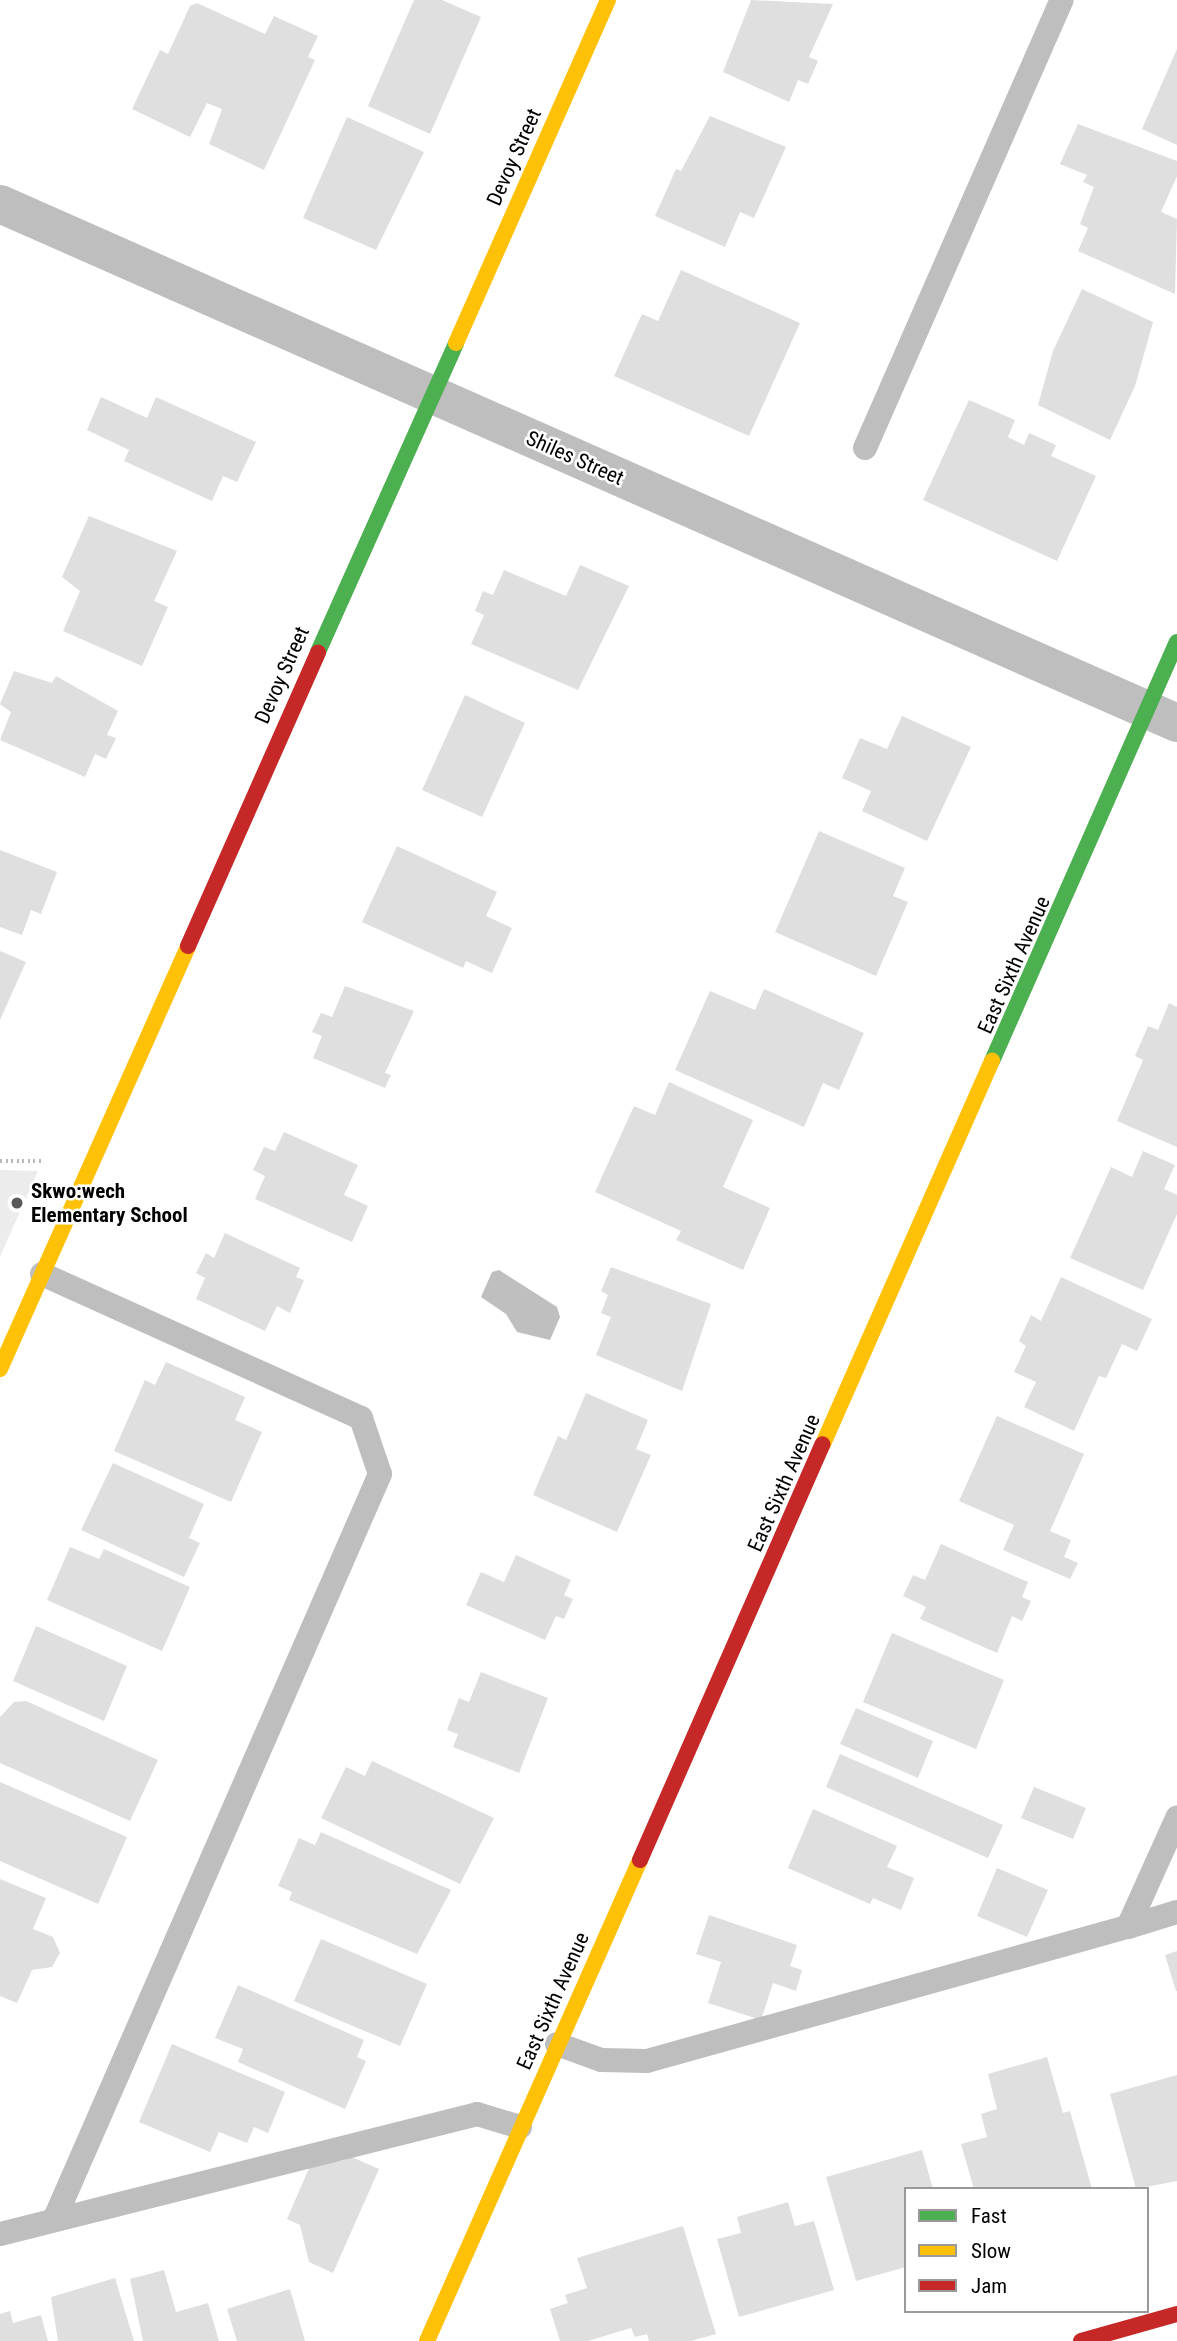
<!DOCTYPE html>
<html>
<head>
<meta charset="utf-8">
<style>
  body { margin:0 }
  #map { position:relative; width:1177px; height:2341px; overflow:hidden; background:#fff; font-family:"Roboto Condensed",sans-serif }
  div>[style] { position:absolute }
  .green>* { inset:0; background:#ececec }
  .water>* { inset:0; background:#bfbfbf }
  .building>* { inset:0; background:#dfdfdf }
  .path>* { height:4.5px; margin-top:-2.25px; transform-origin:0; background:repeating-linear-gradient(90deg,#b9b9b9 0 2px,transparent 0 5.5px) }
  .lane>* { height:24px; margin:-12px; padding:0 12px; transform-origin:12px; border-radius:12px; background:#bebebe }
  .street>* { height:38px; margin:-19px; padding:0 19px; transform-origin:19px; border-radius:19px; background:#bebebe }
  .fast>* { height:16px; margin:-8px; padding:0 8px; transform-origin:8px; border-radius:8px; background:#4caf50 }
  .slow>* { height:16px; margin:-8px; padding:0 8px; transform-origin:8px; border-radius:8px; background:#ffc107 }
  .jam>* { height:16px; margin:-8px; padding:0 8px; transform-origin:8px; border-radius:8px; background:#c62828 }
  .dots>* { width:19px; height:19px; translate:-50% -50%; box-sizing:border-box; border:4px solid #fff; border-radius:50% }
  span { translate:-50% -50%; white-space:nowrap; text-align:center; line-height:1.15; -webkit-text-stroke:5px #fff; paint-order:stroke }
  .street-label { font-size:21px; color:#000 }
  .poi-label { font-size:21px; color:#000; font-weight:700 }
  .left { translate:0 -50%; text-align:left }
  .legend { position:absolute; left:904px; top:2187px; width:245px; height:126px; box-sizing:border-box; background:#fff; border:2px solid #999; margin:0; padding:9px 12px; list-style:none; font-size:21px; color:#000 }
  .legend li { display:flex; align-items:center; gap:14px; height:35px }
  .legend b { width:35px; border:2px solid #999 }
</style>
</head>
<body>
<div id="map">
  <div class="green">
    <div style="clip-path:polygon(0 1170px,38px 1171px,0 1257px)"></div>
  </div>
  <div class="water">
    <div style="clip-path:polygon(499px 1270px,557px 1307px,560px 1317px,550px 1340px,517px 1332px,506px 1314px,481px 1297px,492px 1272px)"></div>
  </div>
  <div class="building">
    <div style="clip-path:polygon(414px 0,442px 0,481px 17px,430px 134px,368px 106px)"></div>
    <div style="clip-path:polygon(751px 0,833px 4px,809px 57px,818px 61px,808px 84px,798px 80px,789px 102px,723px 72px)"></div>
    <div style="clip-path:polygon(197px 3px,265px 34px,274px 16px,318px 36px,308px 57px,315px 60px,264px 170px,209px 144px,222px 109px,207px 103px,190px 137px,132px 109px,160px 50px,168px 54px,190px 6px)"></div>
    <div style="clip-path:polygon(1177px 49px,1177px 145px,1142px 129px)"></div>
    <div style="clip-path:polygon(710px 116px,786px 147px,754px 218px,740px 212px,725px 247px,655px 216px,676px 169px,681px 171px)"></div>
    <div style="clip-path:polygon(347px 117px,424px 152px,376px 250px,303px 218px)"></div>
    <div style="clip-path:polygon(1078px 124px,1177px 161px,1177px 176px,1161px 212px,1177px 219px,1175px 294px,1078px 251px,1088px 228px,1080px 224px,1094px 187px,1083px 182px,1087px 175px,1060px 164px)"></div>
    <div style="clip-path:polygon(681px 270px,800px 323px,749px 436px,614px 376px,642px 314px,658px 321px)"></div>
    <div style="clip-path:polygon(1082px 289px,1153px 322px,1135px 386px,1110px 440px,1038px 405px,1053px 351px)"></div>
    <div style="clip-path:polygon(101px 397px,147px 418px,156px 397px,256px 442px,237px 482px,223px 476px,212px 501px,124px 461px,129px 450px,87px 430px)"></div>
    <div style="clip-path:polygon(969px 400px,1015px 420px,1008px 437px,1024px 445px,1029px 433px,1056px 445px,1051px 456px,1096px 476px,1057px 561px,923px 500px)"></div>
    <div style="clip-path:polygon(89px 516px,177px 551px,154px 601px,168px 607px,142px 666px,63px 631px,80px 591px,62px 577px)"></div>
    <div style="clip-path:polygon(580px 565px,629px 586px,578px 690px,471px 644px,484px 615px,475px 611px,483px 591px,493px 595px,504px 570px,566px 596px)"></div>
    <div style="clip-path:polygon(14px 671px,52px 683px,56px 676px,118px 711px,107px 735px,116px 738px,106px 759px,95px 754px,85px 777px,0 740px,11px 712px,0 704px)"></div>
    <div style="clip-path:polygon(465px 695px,525px 723px,482px 817px,422px 790px)"></div>
    <div style="clip-path:polygon(902px 716px,971px 747px,927px 841px,862px 811px,871px 791px,842px 778px,860px 738px,887px 749px)"></div>
    <div style="clip-path:polygon(819px 831px,905px 868px,893px 896px,908px 902px,876px 976px,775px 932px)"></div>
    <div style="clip-path:polygon(397px 846px,497px 892px,486px 916px,512px 928px,492px 973px,466px 961px,463px 968px,362px 922px)"></div>
    <div style="clip-path:polygon(0 850px,57px 872px,41px 914px,31px 910px,22px 935px,0 927px)"></div>
    <div style="clip-path:polygon(0 951px,26px 962px,0 1020px)"></div>
    <div style="clip-path:polygon(345px 986px,414px 1011px,385px 1073px,391px 1075px,385px 1088px,313px 1058px,322px 1036px,312px 1032px,321px 1013px,332px 1017px)"></div>
    <div style="clip-path:polygon(764px 989px,864px 1033px,839px 1090px,823px 1083px,804px 1127px,675px 1070px,710px 991px,755px 1010px)"></div>
    <div style="clip-path:polygon(1169px 1003px,1177px 1007px,1177px 1147px,1117px 1121px,1143px 1060px,1135px 1056px,1148px 1026px,1158px 1030px)"></div>
    <div style="clip-path:polygon(669px 1082px,753px 1120px,723px 1187px,770px 1208px,743px 1270px,676px 1240px,681px 1231px,595px 1192px,634px 1106px,655px 1115px)"></div>
    <div style="clip-path:polygon(284px 1132px,358px 1165px,344px 1195px,368px 1206px,352px 1242px,255px 1199px,265px 1176px,253px 1170px,264px 1147px,275px 1151px)"></div>
    <div style="clip-path:polygon(1143px 1151px,1175px 1165px,1164px 1189px,1177px 1195px,1177px 1214px,1143px 1290px,1070px 1258px,1111px 1167px,1132px 1177px)"></div>
    <div style="clip-path:polygon(225px 1233px,300px 1268px,296px 1277px,304px 1280px,290px 1313px,277px 1306px,265px 1331px,196px 1299px,205px 1278px,196px 1273px,206px 1253px,214px 1258px)"></div>
    <div style="clip-path:polygon(611px 1267px,711px 1304px,682px 1391px,596px 1355px,611px 1317px,601px 1313px,608px 1295px,601px 1291px)"></div>
    <div style="clip-path:polygon(1061px 1277px,1152px 1319px,1137px 1351px,1122px 1344px,1106px 1378px,1099px 1376px,1074px 1431px,1024px 1407px,1036px 1382px,1014px 1372px,1026px 1346px,1019px 1341px,1031px 1315px,1041px 1321px)"></div>
    <div style="clip-path:polygon(166px 1362px,245px 1397px,235px 1420px,262px 1432px,231px 1502px,114px 1451px,145px 1380px,155px 1385px)"></div>
    <div style="clip-path:polygon(586px 1393px,648px 1420px,636px 1449px,651px 1455px,617px 1532px,533px 1495px,558px 1436px,566px 1440px)"></div>
    <div style="clip-path:polygon(997px 1416px,1084px 1454px,1050px 1531px,1071px 1540px,1064px 1557px,1078px 1563px,1070px 1579px,1003px 1550px,1014px 1525px,959px 1501px)"></div>
    <div style="clip-path:polygon(113px 1463px,204px 1504px,189px 1538px,200px 1543px,184px 1577px,81px 1530px)"></div>
    <div style="clip-path:polygon(941px 1544px,1028px 1582px,1022px 1597px,1031px 1601px,1022px 1621px,1012px 1616px,997px 1653px,920px 1619px,926px 1607px,903px 1596px,913px 1575px,925px 1580px)"></div>
    <div style="clip-path:polygon(70px 1547px,99px 1559px,104px 1549px,190px 1587px,162px 1651px,47px 1600px)"></div>
    <div style="clip-path:polygon(516px 1555px,571px 1580px,564px 1595px,573px 1599px,564px 1619px,556px 1616px,545px 1640px,466px 1605px,481px 1572px,504px 1582px)"></div>
    <div style="clip-path:polygon(36px 1626px,127px 1666px,104px 1721px,13px 1681px)"></div>
    <div style="clip-path:polygon(892px 1633px,1004px 1680px,976px 1749px,863px 1702px)"></div>
    <div style="clip-path:polygon(481px 1672px,548px 1698px,519px 1773px,453px 1747px,458px 1734px,447px 1730px,459px 1698px,469px 1702px)"></div>
    <div style="clip-path:polygon(26px 1701px,158px 1760px,130px 1821px,0 1763px,0 1717px,14px 1702px)"></div>
    <div style="clip-path:polygon(856px 1708px,933px 1741px,918px 1778px,840px 1744px)"></div>
    <div style="clip-path:polygon(840px 1754px,1003px 1825px,988px 1858px,826px 1787px)"></div>
    <div style="clip-path:polygon(372px 1761px,494px 1818px,460px 1884px,321px 1818px,346px 1767px,365px 1776px)"></div>
    <div style="clip-path:polygon(0 1782px,127px 1837px,98px 1904px,0 1861px)"></div>
    <div style="clip-path:polygon(1034px 1787px,1086px 1808px,1073px 1839px,1021px 1818px)"></div>
    <div style="clip-path:polygon(813px 1809px,897px 1846px,887px 1867px,914px 1878px,901px 1910px,873px 1898px,870px 1904px,788px 1868px)"></div>
    <div style="clip-path:polygon(321px 1832px,451px 1890px,417px 1954px,289px 1900px,292px 1892px,278px 1886px,299px 1838px,315px 1845px)"></div>
    <div style="clip-path:polygon(997px 1868px,1048px 1890px,1027px 1937px,977px 1916px)"></div>
    <div style="clip-path:polygon(0 1879px,46px 1898px,33px 1929px,53px 1937px,60px 1953px,52px 1967px,32px 1970px,17px 2003px,0 1996px)"></div>
    <div style="clip-path:polygon(709px 1915px,797px 1945px,790px 1966px,802px 1970px,796px 1991px,773px 1983px,761px 2020px,708px 2003px,721px 1962px,696px 1954px)"></div>
    <div style="clip-path:polygon(321px 1939px,427px 1984px,400px 2046px,294px 2001px)"></div>
    <div style="clip-path:polygon(1177px 1951px,1177px 1991px,1176px 1991px,1165px 1955px)"></div>
    <div style="clip-path:polygon(238px 1985px,364px 2040px,357px 2057px,366px 2061px,345px 2109px,238px 2062px,243px 2049px,215px 2038px)"></div>
    <div style="clip-path:polygon(172px 2044px,285px 2092px,268px 2133px,254px 2127px,247px 2143px,219px 2132px,210px 2152px,139px 2122px)"></div>
    <div style="clip-path:polygon(1047px 2057px,1063px 2113px,1070px 2111px,1092px 2189px,974px 2189px,961px 2144px,987px 2137px,981px 2114px,997px 2109px,988px 2074px)"></div>
    <div style="clip-path:polygon(1177px 2075px,1177px 2181px,1136px 2189px,1110px 2094px)"></div>
    <div style="clip-path:polygon(922px 2150px,933px 2189px,906px 2189px,906px 2267px,856px 2281px,826px 2177px)"></div>
    <div style="clip-path:polygon(347px 2155px,379px 2169px,333px 2273px,309px 2262px,300px 2225px,287px 2219px,310px 2166px,345px 2160px)"></div>
    <div style="clip-path:polygon(788px 2202px,795px 2226px,814px 2221px,834px 2290px,739px 2317px,717px 2239px,741px 2233px,737px 2217px)"></div>
    <div style="clip-path:polygon(683px 2226px,716px 2334px,691px 2341px,649px 2341px,647px 2334px,635px 2337px,631px 2328px,588px 2341px,560px 2341px,550px 2309px,568px 2303px,565px 2295px,587px 2288px,577px 2258px)"></div>
    <div style="clip-path:polygon(164px 2270px,176px 2312px,208px 2303px,219px 2341px,143px 2341px,130px 2279px)"></div>
    <div style="clip-path:polygon(115px 2278px,134px 2341px,58px 2341px,51px 2297px)"></div>
    <div style="clip-path:polygon(290px 2289px,305px 2341px,237px 2341px,227px 2309px)"></div>
    <div style="clip-path:polygon(10px 2311px,13px 2323px,41px 2315px,48px 2341px,0 2341px,0 2314px)"></div>
  </div>
  <div class="path">
    <div style="left:0;top:1161px;width:41px"></div>
  </div>
  <div class="lane">
    <div style="left:865px;top:448px;width:489px;rotate:-66.3deg"></div>
    <div style="left:42px;top:1274px;width:350px;rotate:24.3deg"></div>
    <div style="left:361px;top:1418px;width:59px;rotate:71.3deg"></div>
    <div style="left:380px;top:1474px;width:812px;rotate:113.6deg"></div>
    <div style="left:1128px;top:1927px;width:51px;rotate:-17deg"></div>
    <div style="left:557px;top:2044px;width:47px;rotate:20deg"></div>
    <div style="left:601px;top:2060px;width:46px;rotate:1.2deg"></div>
    <div style="left:647px;top:2061px;width:499px;rotate:-15.6deg"></div>
    <div style="left:1128px;top:1927px;width:120px;rotate:-65.8deg"></div>
    <div style="left:0;top:2234px;width:492px;rotate:-14.1deg"></div>
    <div style="left:477px;top:2114px;width:45px;rotate:16.8deg"></div>
  </div>
  <div class="street">
    <div style="left:0;top:204px;width:1286px;rotate:23.8deg"></div>
  </div>
  <div class="fast">
    <div style="left:318px;top:652px;width:338px;rotate:-65.9deg"></div>
    <div style="left:992px;top:1061px;width:458px;rotate:-66.2deg"></div>
  </div>
  <div class="slow">
    <div style="left:456px;top:343px;width:375px;rotate:-66.1deg"></div>
    <div style="left:0;top:1369px;width:463px;rotate:-66deg"></div>
    <div style="left:823px;top:1444px;width:419px;rotate:-66.2deg"></div>
    <div style="left:427px;top:2341px;width:526px;rotate:-66.11deg"></div>
  </div>
  <div class="jam">
    <div style="left:188px;top:946px;width:321px;rotate:-66.1deg"></div>
    <div style="left:640px;top:1860px;width:454px;rotate:-66.3deg"></div>
    <div style="left:1081px;top:2341px;width:100px;rotate:-15.7deg"></div>
  </div>
  <div class="dots">
    <div style="left:17px;top:1203px;background:#595959"></div>
  </div>
  <div class="street-label">
    <span style="left:514px;top:157px;rotate:-66deg">Devoy Street</span>
    <span style="left:575px;top:458px;rotate:24deg">Shiles Street</span>
    <span style="left:282px;top:675px;rotate:-66deg">Devoy Street</span>
    <span style="left:1014px;top:965px;rotate:-66deg">East Sixth Avenue</span>
    <span style="left:784px;top:1483px;rotate:-66deg">East Sixth Avenue</span>
    <span style="left:553px;top:2001px;rotate:-66deg">East Sixth Avenue</span>
  </div>
  <div class="poi-label">
    <span class="left" style="left:31px;top:1203px">Skwo:wech<br>Elementary School</span>
  </div>
  <ul class="legend">
  <li><b style="height:9px;background:#4caf50"></b>Fast</li>
  <li><b style="height:9px;background:#ffc107"></b>Slow</li>
  <li><b style="height:9px;background:#c62828"></b>Jam</li>
  </ul>
</div>
</body>
</html>
